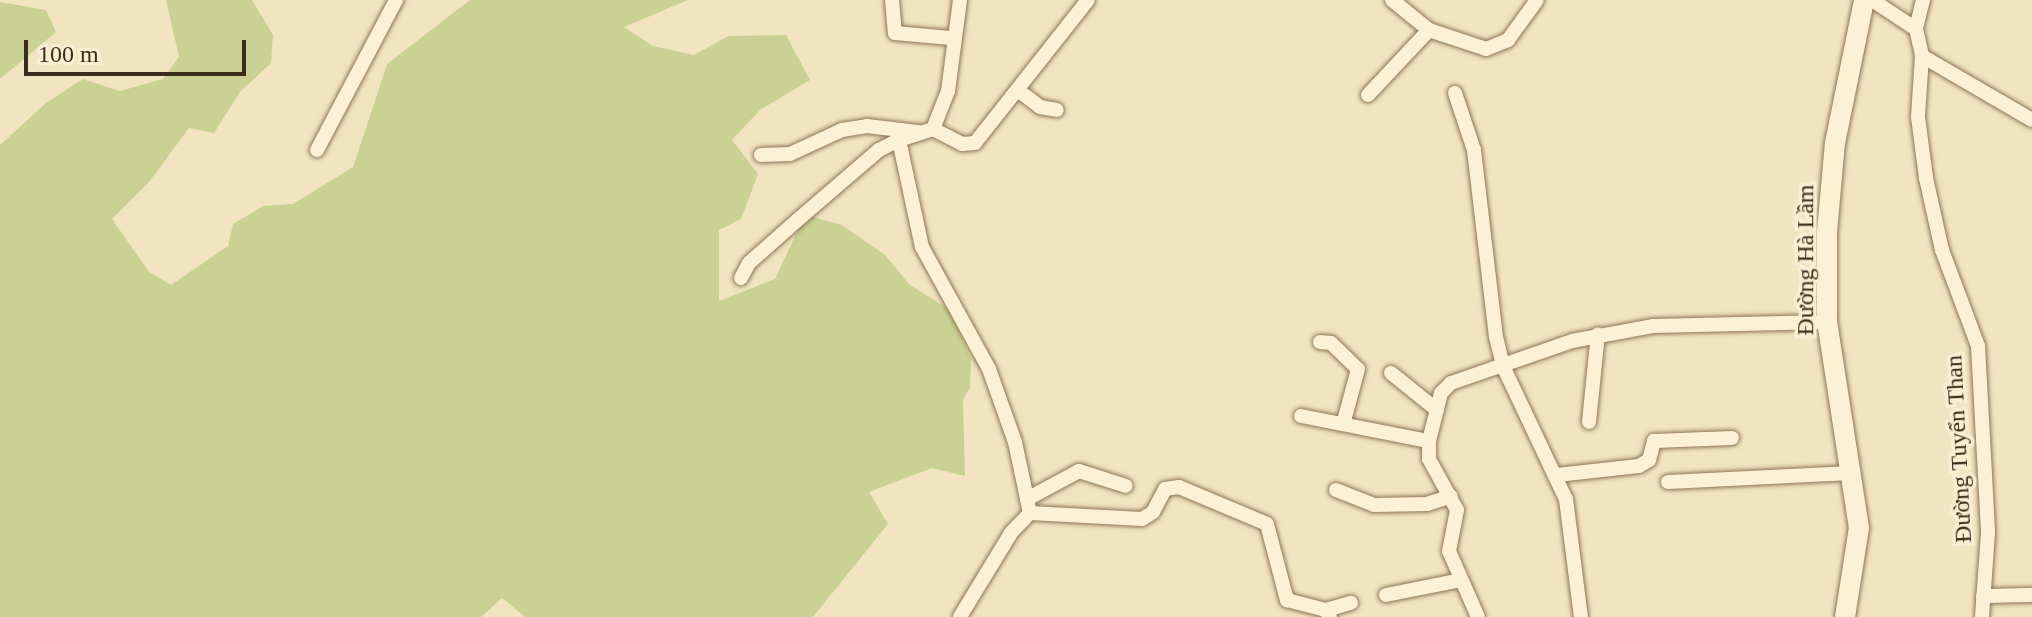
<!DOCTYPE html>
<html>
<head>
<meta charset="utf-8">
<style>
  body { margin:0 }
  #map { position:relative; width:2032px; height:617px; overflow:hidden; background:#f2e4c1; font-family:"Times New Roman",serif }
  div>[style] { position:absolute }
  .green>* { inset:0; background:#c9d293 }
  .roads { filter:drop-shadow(0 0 2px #8e7556) drop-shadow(0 0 2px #8e7556) }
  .street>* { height:14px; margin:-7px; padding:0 7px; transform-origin:7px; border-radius:7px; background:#fcf1d5 }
  .secondary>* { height:20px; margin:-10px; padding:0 10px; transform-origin:10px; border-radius:10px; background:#fcf1d5 }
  span { translate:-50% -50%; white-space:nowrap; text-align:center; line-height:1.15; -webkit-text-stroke:7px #f9eed1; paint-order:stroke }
  .street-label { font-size:24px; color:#3c2c1c }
  .scale { position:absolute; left:24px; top:40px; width:222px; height:36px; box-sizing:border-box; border:4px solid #3c2c1c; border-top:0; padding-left:10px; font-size:24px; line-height:28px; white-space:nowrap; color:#3c2c1c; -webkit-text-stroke:6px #f9eed1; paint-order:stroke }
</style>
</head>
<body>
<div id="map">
  <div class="green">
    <div style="clip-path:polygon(166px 0,252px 0,273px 35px,271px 63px,240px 92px,214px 133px,189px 128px,149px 182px,112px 219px,149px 272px,171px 285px,228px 246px,233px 224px,263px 206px,293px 204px,353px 167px,387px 64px,470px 0,688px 0,624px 27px,653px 46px,694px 55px,728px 36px,786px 35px,810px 80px,760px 110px,732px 140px,758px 174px,741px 219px,719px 230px,719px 301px,775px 279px,805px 215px,842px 225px,885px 255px,910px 285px,950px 310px,971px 359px,970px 388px,963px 400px,965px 476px,932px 468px,869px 492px,888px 524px,813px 617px,525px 617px,502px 598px,481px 617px,0 617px,0 145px,46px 103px,83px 79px,120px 91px,163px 79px,179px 57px)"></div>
    <div style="clip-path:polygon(0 2px,46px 10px,56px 32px,0 79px)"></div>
  </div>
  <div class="roads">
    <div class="street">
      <div style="left:892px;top:0;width:33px;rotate:85deg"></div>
      <div style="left:895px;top:33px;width:56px;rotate:5.1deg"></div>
      <div style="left:960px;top:0;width:92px;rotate:97.5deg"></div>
      <div style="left:948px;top:91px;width:41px;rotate:111.5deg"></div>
      <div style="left:933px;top:129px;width:36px;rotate:162deg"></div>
      <div style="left:899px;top:140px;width:109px;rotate:77.9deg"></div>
      <div style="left:922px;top:247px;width:139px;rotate:61.2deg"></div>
      <div style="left:989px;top:369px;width:77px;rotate:70.4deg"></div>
      <div style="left:1015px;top:442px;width:73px;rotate:78.1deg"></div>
      <div style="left:1030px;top:513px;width:28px;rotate:134deg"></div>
      <div style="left:1011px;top:533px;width:98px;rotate:121.3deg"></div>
      <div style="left:1392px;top:0;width:48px;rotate:39deg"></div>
      <div style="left:1429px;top:30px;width:60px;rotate:18.4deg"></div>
      <div style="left:1486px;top:49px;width:24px;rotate:-22deg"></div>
      <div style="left:1508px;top:40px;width:49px;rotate:-54.1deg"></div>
      <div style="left:1872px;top:0;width:53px;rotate:33.4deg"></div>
      <div style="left:1923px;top:0;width:30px;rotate:104deg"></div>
      <div style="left:1916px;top:29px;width:28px;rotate:77deg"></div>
      <div style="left:1922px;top:56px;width:61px;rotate:93.8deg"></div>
      <div style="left:1918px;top:117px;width:62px;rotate:82.5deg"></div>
      <div style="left:1926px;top:178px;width:74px;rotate:77.5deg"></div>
      <div style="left:1942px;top:250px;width:103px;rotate:69.4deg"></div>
      <div style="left:1978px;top:346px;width:187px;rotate:86.9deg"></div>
      <div style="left:1988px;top:533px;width:84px;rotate:94.1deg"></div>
      <div style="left:1922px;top:56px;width:127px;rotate:30.2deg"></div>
      <div style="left:1019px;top:91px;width:26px;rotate:37deg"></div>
      <div style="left:1040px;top:107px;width:17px;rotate:10deg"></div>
      <div style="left:1455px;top:93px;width:60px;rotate:71.6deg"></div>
      <div style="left:1474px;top:150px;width:188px;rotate:83.3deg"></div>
      <div style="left:1496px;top:337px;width:30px;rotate:76deg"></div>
      <div style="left:1503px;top:366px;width:147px;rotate:64.7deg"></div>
      <div style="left:1566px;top:499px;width:119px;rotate:82.8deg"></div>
      <div style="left:1368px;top:95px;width:89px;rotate:-46.8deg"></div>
      <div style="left:933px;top:129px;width:33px;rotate:27deg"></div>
      <div style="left:962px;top:144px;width:13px;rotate:-4deg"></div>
      <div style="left:975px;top:143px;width:182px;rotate:-51.7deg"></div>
      <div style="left:317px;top:150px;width:170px;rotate:-62.2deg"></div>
      <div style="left:761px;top:155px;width:29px;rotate:-2deg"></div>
      <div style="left:790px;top:154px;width:57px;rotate:-24.8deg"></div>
      <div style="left:842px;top:130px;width:25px;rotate:-9deg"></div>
      <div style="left:867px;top:126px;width:51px;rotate:6.7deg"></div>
      <div style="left:741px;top:278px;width:17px;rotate:-62deg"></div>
      <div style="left:749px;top:263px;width:69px;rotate:-41.5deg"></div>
      <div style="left:801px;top:217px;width:103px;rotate:-40.7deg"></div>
      <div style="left:879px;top:150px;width:22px;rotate:-27deg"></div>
      <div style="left:1320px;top:342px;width:11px;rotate:5deg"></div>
      <div style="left:1331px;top:343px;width:37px;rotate:44deg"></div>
      <div style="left:1358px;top:369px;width:54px;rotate:105.1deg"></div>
      <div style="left:1391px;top:373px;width:59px;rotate:38.8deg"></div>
      <div style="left:1301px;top:416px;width:130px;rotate:11.1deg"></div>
      <div style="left:1429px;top:441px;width:49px;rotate:-76deg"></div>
      <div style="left:1441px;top:393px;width:14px;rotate:-45deg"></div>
      <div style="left:1451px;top:383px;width:128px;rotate:-19.1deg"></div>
      <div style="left:1572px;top:341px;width:82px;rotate:-10.5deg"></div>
      <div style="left:1653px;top:326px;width:174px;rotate:-1.3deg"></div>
      <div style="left:1589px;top:422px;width:88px;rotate:-84.2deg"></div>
      <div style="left:1429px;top:441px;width:18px;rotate:90deg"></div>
      <div style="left:1429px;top:459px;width:58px;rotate:61.2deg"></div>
      <div style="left:1457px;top:510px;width:42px;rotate:101deg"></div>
      <div style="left:1449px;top:551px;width:72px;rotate:66.3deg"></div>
      <div style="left:1557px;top:475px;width:82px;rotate:-6.3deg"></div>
      <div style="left:1639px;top:466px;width:12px;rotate:-31deg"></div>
      <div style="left:1649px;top:460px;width:20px;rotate:-75deg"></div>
      <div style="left:1654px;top:441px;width:78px;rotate:-2.2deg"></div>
      <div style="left:1668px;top:482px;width:183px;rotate:-2.8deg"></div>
      <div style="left:1336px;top:490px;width:41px;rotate:21.5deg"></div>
      <div style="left:1374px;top:505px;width:53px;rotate:-1.1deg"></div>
      <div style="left:1427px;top:504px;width:25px;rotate:-18deg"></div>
      <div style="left:1027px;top:499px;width:59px;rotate:-28.3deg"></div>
      <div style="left:1079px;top:471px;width:49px;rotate:17.7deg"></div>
      <div style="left:1030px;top:513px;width:112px;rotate:3.1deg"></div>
      <div style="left:1142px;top:519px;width:13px;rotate:-32deg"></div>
      <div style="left:1153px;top:512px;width:26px;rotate:-62deg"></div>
      <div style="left:1165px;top:489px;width:14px;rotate:-8deg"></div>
      <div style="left:1179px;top:487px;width:95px;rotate:22.8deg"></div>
      <div style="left:1267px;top:524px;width:79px;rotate:75.3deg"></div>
      <div style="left:1287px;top:600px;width:40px;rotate:14.4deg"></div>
      <div style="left:1326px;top:610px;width:8px;rotate:60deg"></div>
      <div style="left:1386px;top:595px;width:76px;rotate:-11.3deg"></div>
      <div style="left:1983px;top:596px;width:49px;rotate:-1.2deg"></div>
      <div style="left:1326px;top:610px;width:26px;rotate:-16deg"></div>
    </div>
    <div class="secondary">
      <div style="left:1845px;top:617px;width:90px;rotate:-81.1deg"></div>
      <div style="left:1859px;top:528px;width:208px;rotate:-98.8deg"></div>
      <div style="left:1827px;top:322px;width:90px;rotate:-90deg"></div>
      <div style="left:1827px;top:232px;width:89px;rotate:-84.9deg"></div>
      <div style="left:1835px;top:143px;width:146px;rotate:-78.5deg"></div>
    </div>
  </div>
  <div class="street-label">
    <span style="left:1806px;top:260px;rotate:-90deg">Đường Hà Lầm</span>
    <span style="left:1959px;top:449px;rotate:-93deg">Đường Tuyển Than</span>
  </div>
  <div class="scale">100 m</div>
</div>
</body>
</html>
